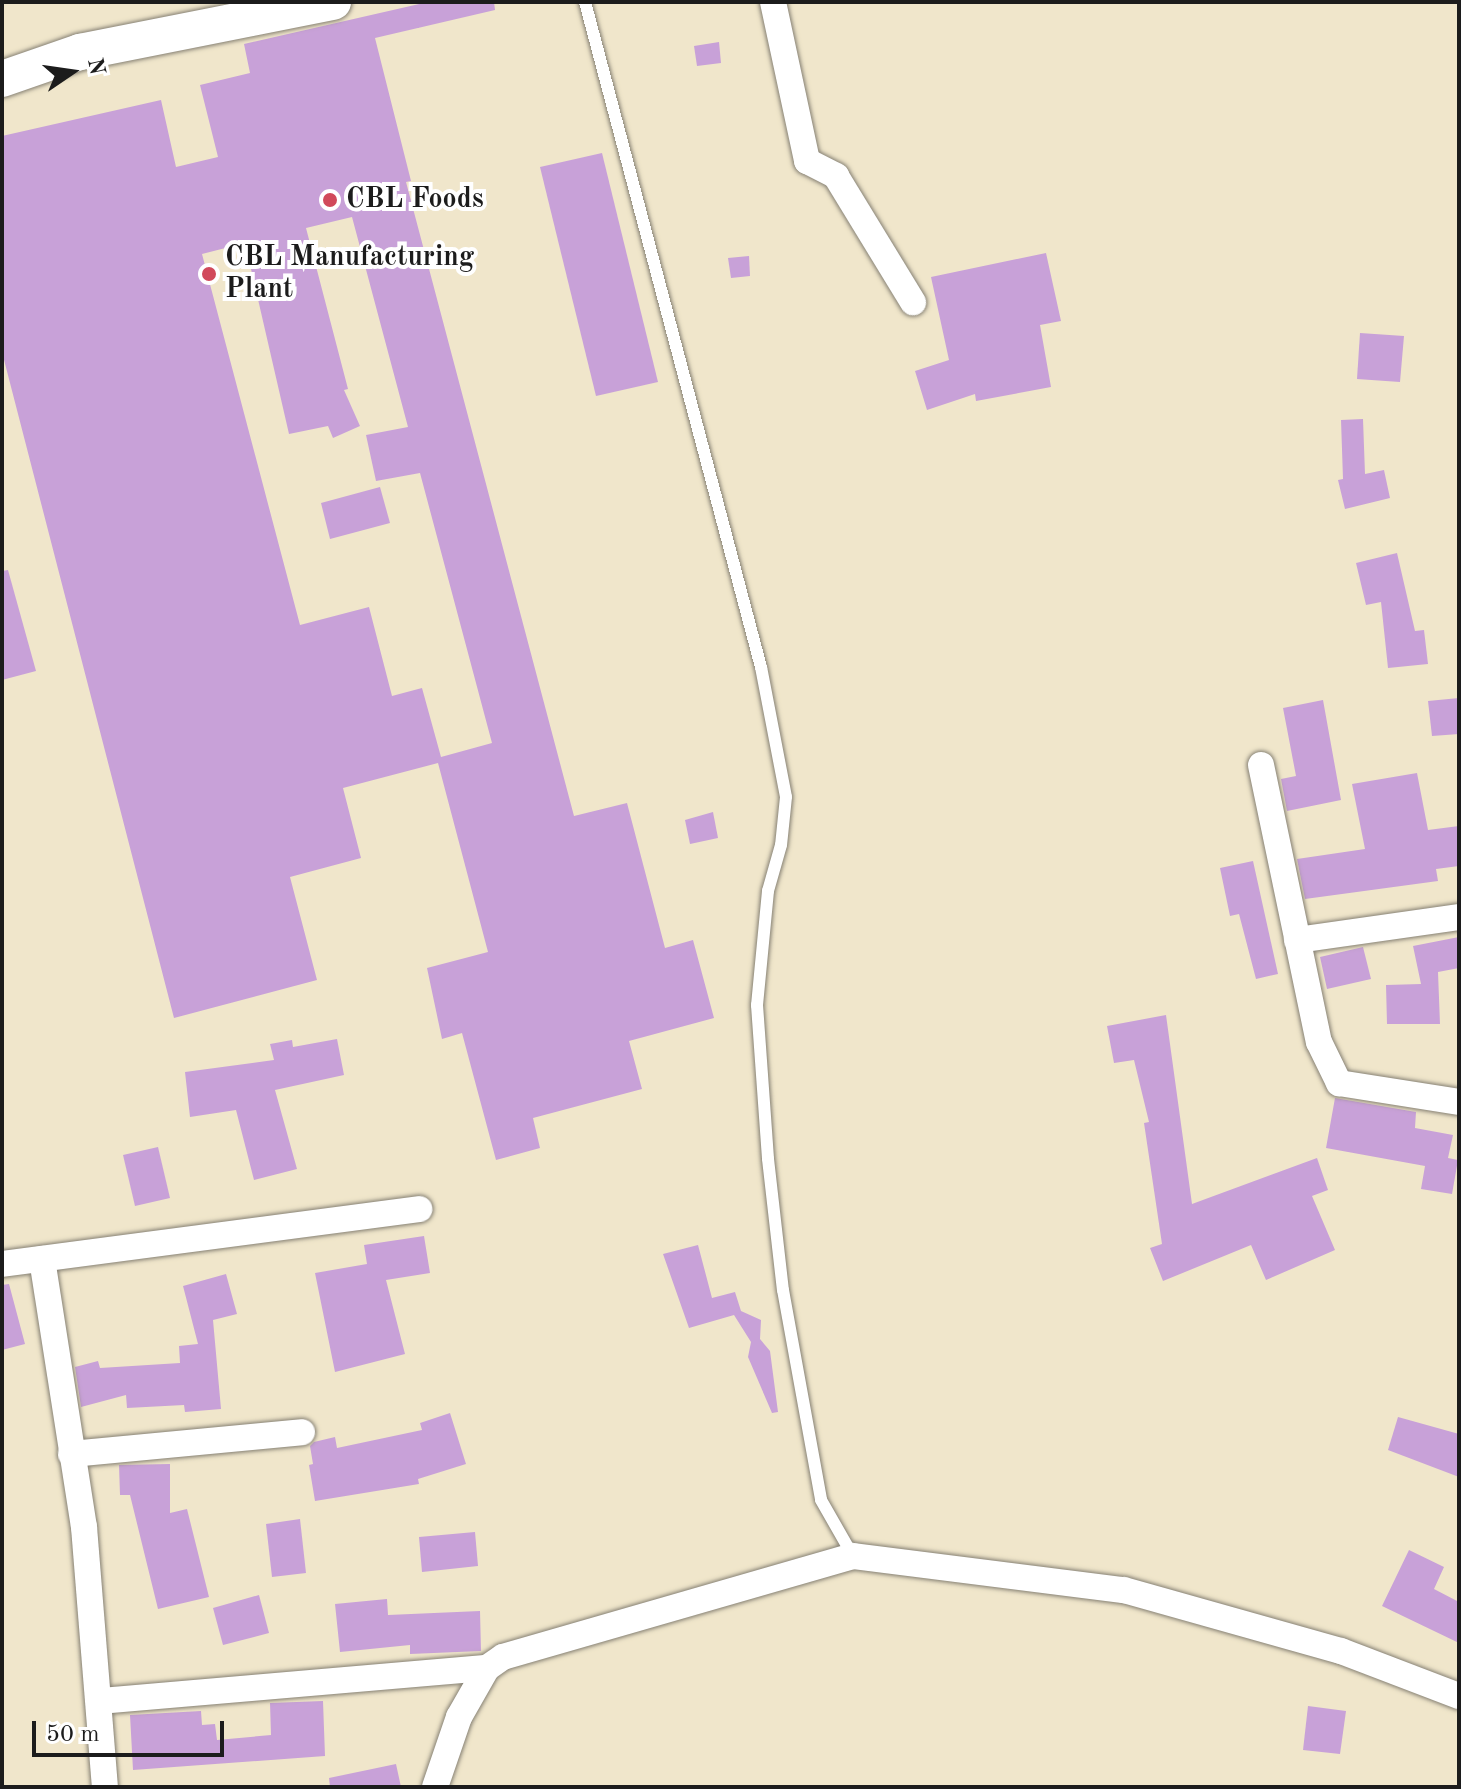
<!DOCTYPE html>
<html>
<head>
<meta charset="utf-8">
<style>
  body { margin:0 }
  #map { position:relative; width:1461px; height:1789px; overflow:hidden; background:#f0e6cb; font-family:"Old Standard TT",serif }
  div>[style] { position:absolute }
  .building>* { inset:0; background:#c8a1d8 }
  .roads { filter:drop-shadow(0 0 2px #868174) drop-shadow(0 0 2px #868174) }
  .service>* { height:12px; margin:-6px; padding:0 6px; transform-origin:6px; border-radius:6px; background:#fff }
  .minor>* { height:26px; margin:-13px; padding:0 13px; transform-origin:13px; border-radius:13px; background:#fff }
  .secondary>* { height:36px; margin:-18px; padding:0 18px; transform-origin:18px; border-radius:18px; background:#fff }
  .dots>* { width:22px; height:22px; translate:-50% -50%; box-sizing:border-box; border:4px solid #fff; border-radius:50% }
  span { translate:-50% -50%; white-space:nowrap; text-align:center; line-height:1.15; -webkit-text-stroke:8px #fff; paint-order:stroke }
  .poi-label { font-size:28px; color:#1c1c1c; font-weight:700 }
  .left { translate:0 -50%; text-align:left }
  .frame { position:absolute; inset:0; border:4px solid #1c1c1c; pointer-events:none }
  .north { position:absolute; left:32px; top:32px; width:80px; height:80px; -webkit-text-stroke:6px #fff; paint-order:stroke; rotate:77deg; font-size:22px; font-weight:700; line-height:32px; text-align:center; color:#1c1c1c }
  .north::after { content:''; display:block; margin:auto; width:28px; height:36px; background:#1c1c1c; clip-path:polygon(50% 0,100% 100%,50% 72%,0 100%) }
  .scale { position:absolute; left:32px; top:1721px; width:192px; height:36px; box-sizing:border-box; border:4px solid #1c1c1c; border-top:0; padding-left:10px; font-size:24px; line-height:28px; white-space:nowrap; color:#1c1c1c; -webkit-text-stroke:6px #fff; paint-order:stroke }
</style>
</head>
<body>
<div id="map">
  <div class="building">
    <div style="clip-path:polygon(evenodd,428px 2px,494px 2px,495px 10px,375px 38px,411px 181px,406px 182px,574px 816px,627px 803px,665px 948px,693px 940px,714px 1018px,629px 1041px,642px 1089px,533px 1118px,540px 1148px,496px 1160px,462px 1033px,442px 1039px,427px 968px,488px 952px,438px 763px,343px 788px,361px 858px,290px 877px,317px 980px,174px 1018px,2px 352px,2px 136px,161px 100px,176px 167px,218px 157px,200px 85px,250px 73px,244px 44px,428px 2px,352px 217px,408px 427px,366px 435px,376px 481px,420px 473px,492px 743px,441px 757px,422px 688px,392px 696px,369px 607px,300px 625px,202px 254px,245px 243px,289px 434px,328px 426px,333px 438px,360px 426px,344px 390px,348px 389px,306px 228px,352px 217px)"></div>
    <div style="clip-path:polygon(719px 42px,721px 63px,697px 66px,694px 46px)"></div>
    <div style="clip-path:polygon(602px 153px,658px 382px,596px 396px,540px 167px)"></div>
    <div style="clip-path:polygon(1046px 253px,1061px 321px,1040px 325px,1051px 387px,976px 401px,975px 394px,927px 410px,915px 371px,949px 360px,931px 277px)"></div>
    <div style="clip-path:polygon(749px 256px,750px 276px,731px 278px,728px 258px)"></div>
    <div style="clip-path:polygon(1360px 333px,1404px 336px,1400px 382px,1357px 379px)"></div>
    <div style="clip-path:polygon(1363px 419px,1365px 474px,1384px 470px,1390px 498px,1345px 509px,1338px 480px,1343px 479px,1341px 420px)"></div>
    <div style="clip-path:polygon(380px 487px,390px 523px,330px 539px,321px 503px)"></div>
    <div style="clip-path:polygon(1397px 553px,1415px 631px,1424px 630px,1428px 664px,1388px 668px,1381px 602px,1366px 605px,1356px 563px)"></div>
    <div style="clip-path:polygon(8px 570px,36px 671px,2px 680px,2px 571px)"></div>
    <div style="clip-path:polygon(1459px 698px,1459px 734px,1432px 736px,1428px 701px)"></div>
    <div style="clip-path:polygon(1323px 700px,1341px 800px,1287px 811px,1281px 779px,1296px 776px,1283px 708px)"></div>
    <div style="clip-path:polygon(1417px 773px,1428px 830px,1459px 826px,1459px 866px,1436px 869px,1438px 881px,1305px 899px,1297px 859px,1365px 849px,1352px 784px)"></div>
    <div style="clip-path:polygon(713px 812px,718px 838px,690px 844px,685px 820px)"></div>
    <div style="clip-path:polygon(1253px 861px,1278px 974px,1256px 979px,1239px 914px,1230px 916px,1220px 868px)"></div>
    <div style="clip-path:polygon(1459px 937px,1459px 968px,1438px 972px,1440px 1024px,1387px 1024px,1386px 985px,1421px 984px,1413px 946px)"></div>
    <div style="clip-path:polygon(1363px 947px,1371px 979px,1327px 989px,1320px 957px)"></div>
    <div style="clip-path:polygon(1166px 1015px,1192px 1204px,1317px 1158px,1328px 1190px,1312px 1196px,1335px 1250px,1266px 1280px,1251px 1245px,1163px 1281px,1150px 1248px,1162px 1244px,1144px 1123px,1149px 1122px,1134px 1060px,1114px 1063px,1107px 1026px)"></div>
    <div style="clip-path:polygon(337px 1039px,344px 1075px,275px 1090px,297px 1169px,254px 1180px,236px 1110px,190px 1117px,185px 1072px,274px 1060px,270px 1044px,292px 1040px,293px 1047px)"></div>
    <div style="clip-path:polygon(1335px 1098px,1416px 1112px,1415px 1128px,1453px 1135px,1448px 1158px,1458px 1160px,1452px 1194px,1421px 1189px,1425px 1166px,1326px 1148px)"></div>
    <div style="clip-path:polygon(158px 1147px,170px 1198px,135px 1206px,123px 1155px)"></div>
    <div style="clip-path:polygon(424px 1236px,430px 1273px,386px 1280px,405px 1354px,335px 1372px,315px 1273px,367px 1264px,364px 1245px)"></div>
    <div style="clip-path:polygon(698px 1245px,712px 1298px,735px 1292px,741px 1311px,761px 1320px,760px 1339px,770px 1351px,778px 1412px,772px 1413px,748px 1357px,751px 1342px,734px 1315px,689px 1328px,663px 1254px)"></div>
    <div style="clip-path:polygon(226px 1274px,237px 1314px,213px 1320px,221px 1409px,185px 1412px,184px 1405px,127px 1408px,126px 1395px,81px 1407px,75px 1367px,98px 1361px,100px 1368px,180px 1363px,179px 1346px,198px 1344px,183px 1286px)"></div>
    <div style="clip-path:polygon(9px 1284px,25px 1344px,2px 1350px,2px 1285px)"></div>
    <div style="clip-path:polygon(450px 1413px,466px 1464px,418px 1479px,419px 1484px,315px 1501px,309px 1465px,313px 1464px,310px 1446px,314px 1442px,335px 1437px,337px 1448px,422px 1430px,420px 1423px)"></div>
    <div style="clip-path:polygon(1398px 1417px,1459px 1434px,1459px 1477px,1388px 1450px)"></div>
    <div style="clip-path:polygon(170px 1464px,170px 1513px,187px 1509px,209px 1597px,158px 1609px,130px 1495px,120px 1495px,119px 1465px)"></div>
    <div style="clip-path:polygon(300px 1519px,306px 1573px,272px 1577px,266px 1524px)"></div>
    <div style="clip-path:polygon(475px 1532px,478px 1566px,422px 1572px,419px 1537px)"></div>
    <div style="clip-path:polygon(1409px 1550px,1444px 1567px,1434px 1589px,1459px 1602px,1459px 1643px,1382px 1606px)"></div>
    <div style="clip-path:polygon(259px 1595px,269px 1633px,223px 1645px,213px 1608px)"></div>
    <div style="clip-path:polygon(387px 1599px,388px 1615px,480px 1611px,481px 1651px,410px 1654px,410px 1645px,340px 1652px,335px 1604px)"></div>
    <div style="clip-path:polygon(323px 1701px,325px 1756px,133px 1770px,130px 1715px,201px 1711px,202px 1725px,215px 1724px,217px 1740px,271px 1735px,270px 1703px)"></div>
    <div style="clip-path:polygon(1308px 1706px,1346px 1711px,1340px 1754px,1303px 1750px)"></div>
    <div style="clip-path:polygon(396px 1764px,401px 1787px,330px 1787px,329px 1778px)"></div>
  </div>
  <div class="roads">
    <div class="service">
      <div style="left:585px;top:2px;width:688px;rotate:75.18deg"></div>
      <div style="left:761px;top:667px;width:132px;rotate:79.1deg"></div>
      <div style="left:786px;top:797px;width:48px;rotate:95.9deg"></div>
      <div style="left:781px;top:845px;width:48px;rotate:105.8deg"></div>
      <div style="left:768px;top:891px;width:115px;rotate:95.5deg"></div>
      <div style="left:757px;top:1005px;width:154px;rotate:85.9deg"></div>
      <div style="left:768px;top:1159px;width:132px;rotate:83.5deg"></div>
      <div style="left:783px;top:1290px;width:213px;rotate:79.7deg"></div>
      <div style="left:821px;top:1500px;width:64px;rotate:60.3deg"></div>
    </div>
    <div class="minor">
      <div style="left:773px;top:2px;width:163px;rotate:77.9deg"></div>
      <div style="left:807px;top:161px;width:33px;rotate:27deg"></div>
      <div style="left:836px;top:176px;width:148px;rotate:58.6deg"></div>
      <div style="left:1261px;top:765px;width:283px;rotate:78.2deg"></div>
      <div style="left:1319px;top:1042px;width:46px;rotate:64deg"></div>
      <div style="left:1339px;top:1083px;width:121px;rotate:9deg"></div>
      <div style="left:1297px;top:940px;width:164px;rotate:-8.1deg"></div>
      <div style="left:42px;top:1259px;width:271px;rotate:81.1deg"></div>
      <div style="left:84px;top:1527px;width:261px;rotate:85.4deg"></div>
      <div style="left:2px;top:1264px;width:421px;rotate:-7.5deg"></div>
      <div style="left:71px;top:1454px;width:232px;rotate:-5.4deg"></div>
      <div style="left:100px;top:1701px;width:388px;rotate:-4.9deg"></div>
      <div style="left:435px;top:1787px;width:74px;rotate:-71.1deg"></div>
      <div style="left:459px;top:1717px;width:56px;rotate:-60.3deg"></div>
      <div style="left:487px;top:1668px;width:19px;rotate:-35deg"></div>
      <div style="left:503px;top:1657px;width:364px;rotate:-16.1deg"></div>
      <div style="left:853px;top:1556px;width:273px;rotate:7.2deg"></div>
      <div style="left:1124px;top:1590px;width:225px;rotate:15.7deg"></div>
      <div style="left:1341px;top:1651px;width:126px;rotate:20.9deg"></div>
    </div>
    <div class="secondary">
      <div style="left:2px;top:79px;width:83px;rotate:-19.1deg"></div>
      <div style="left:80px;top:52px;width:258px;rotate:-11.2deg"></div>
    </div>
  </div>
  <div class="dots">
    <div style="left:330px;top:200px;background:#d1495b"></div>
    <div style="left:209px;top:274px;background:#d1495b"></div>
  </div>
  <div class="poi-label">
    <span class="left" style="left:346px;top:200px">CBL Foods</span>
    <span class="left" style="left:225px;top:274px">CBL Manufacturing<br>Plant</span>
  </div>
  <div class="frame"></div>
  <div class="north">N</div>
  <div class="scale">50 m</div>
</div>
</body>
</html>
